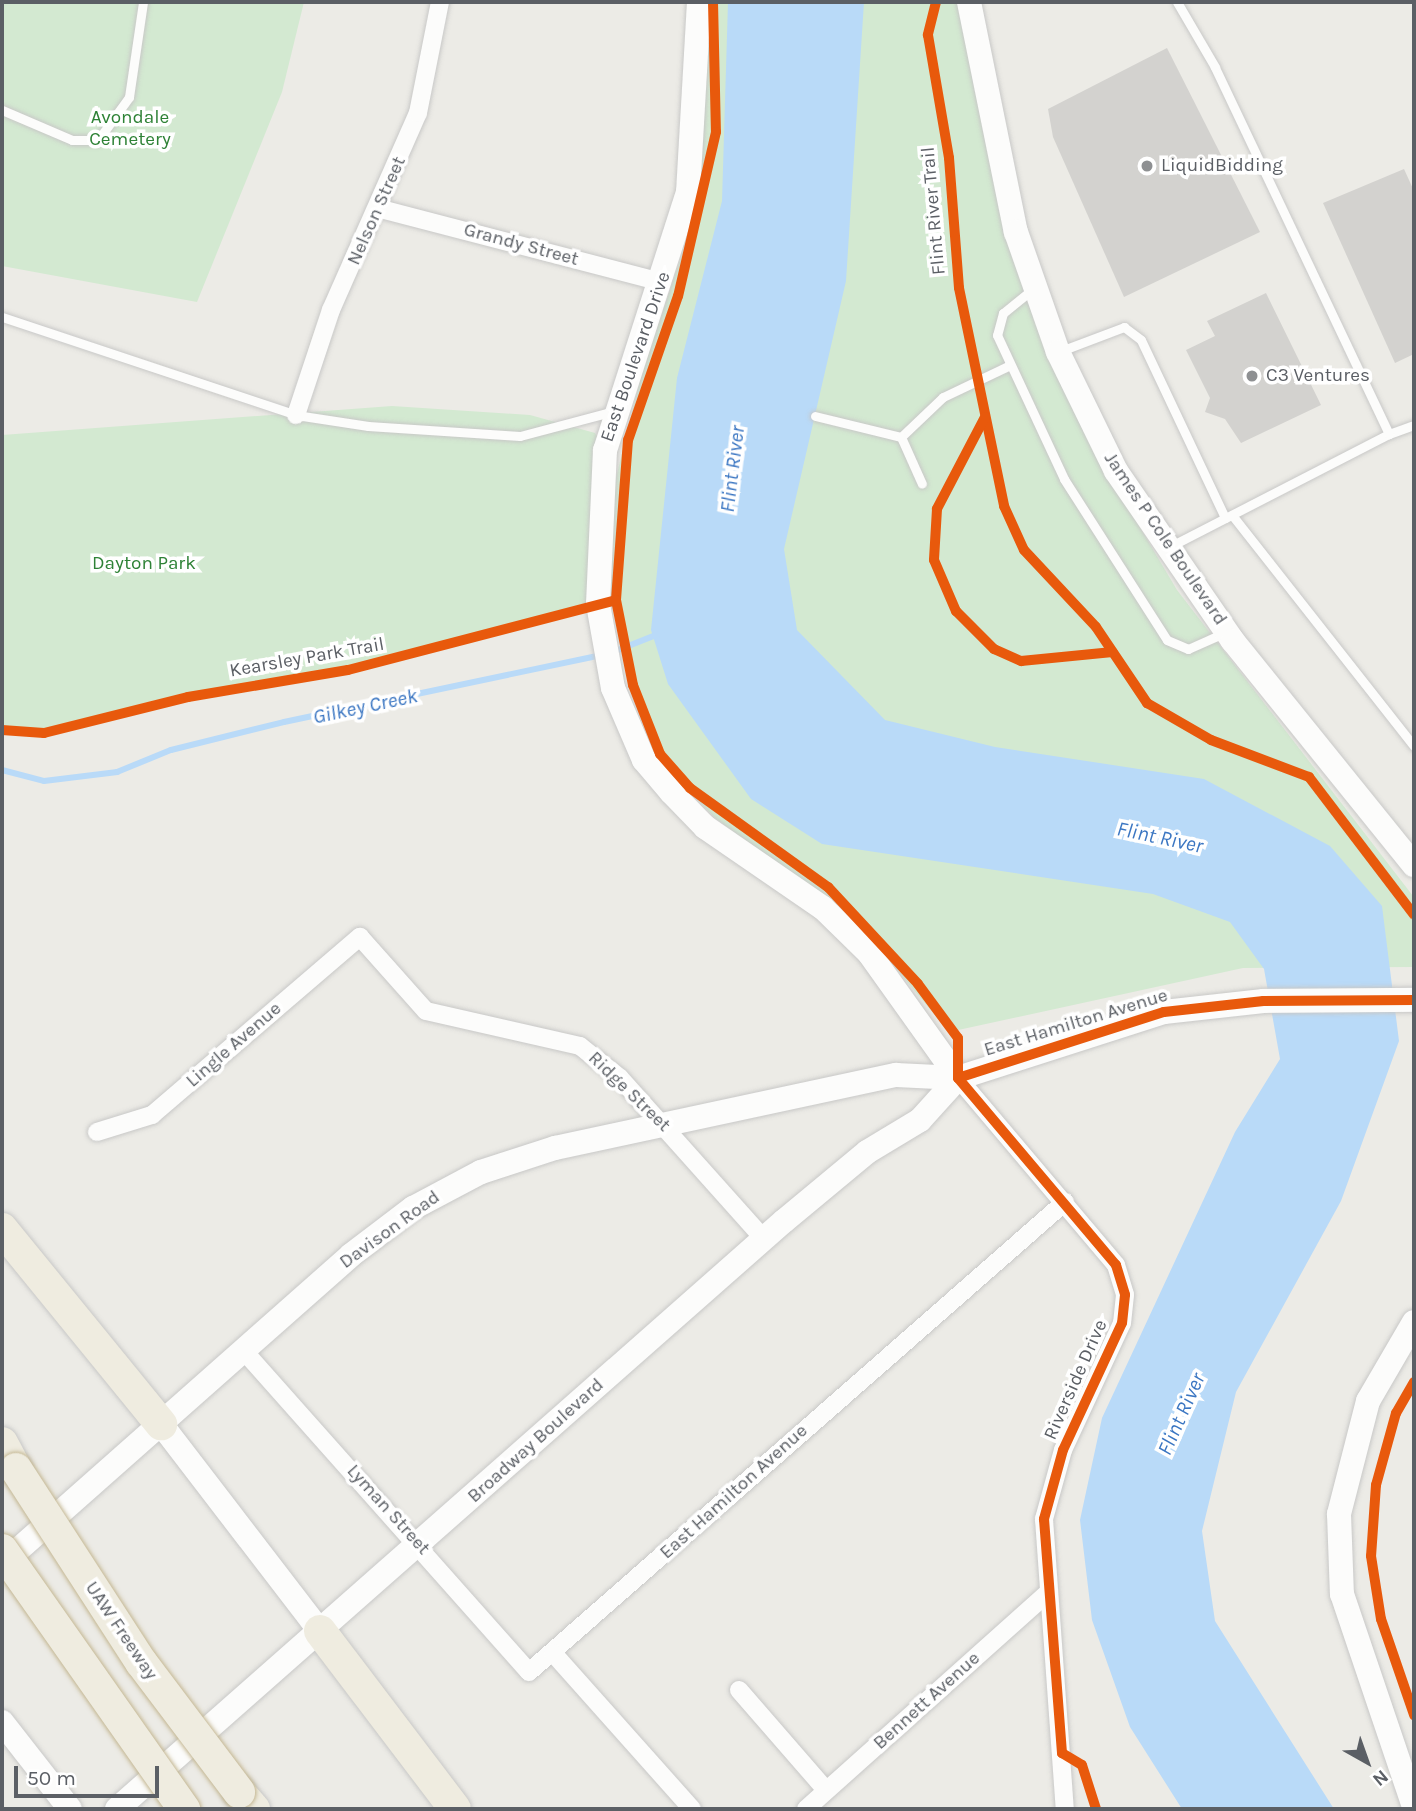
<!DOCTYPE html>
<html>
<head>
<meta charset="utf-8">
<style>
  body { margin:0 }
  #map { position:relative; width:1416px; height:1811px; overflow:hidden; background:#ecebe6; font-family:Karla,sans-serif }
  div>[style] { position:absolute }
  .green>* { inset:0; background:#d3e9d1 }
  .water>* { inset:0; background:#b9daf8 }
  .stream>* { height:6px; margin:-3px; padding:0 3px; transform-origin:3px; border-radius:3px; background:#b9daf8 }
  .building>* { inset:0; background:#d3d2cf }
  .roads { filter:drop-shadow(0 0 2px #c8c8c7) drop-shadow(0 0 2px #c8c8c7) }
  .lane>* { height:9px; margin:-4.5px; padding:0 4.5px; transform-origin:4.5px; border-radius:4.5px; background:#fcfcfb }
  .street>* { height:18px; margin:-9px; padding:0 9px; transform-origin:9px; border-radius:9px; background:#fcfcfb }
  .secondary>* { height:24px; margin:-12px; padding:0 12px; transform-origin:12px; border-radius:12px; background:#fcfcfb }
  .highway>* { height:32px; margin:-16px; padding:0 16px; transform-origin:16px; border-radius:16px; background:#efece0 }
  .bridges { filter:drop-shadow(0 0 2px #c4b793) drop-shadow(0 0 2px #c4b793) }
  .highway-bridge>* { height:32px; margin:-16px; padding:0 16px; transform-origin:16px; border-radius:16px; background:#efece0 }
  .cycleway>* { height:10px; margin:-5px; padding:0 5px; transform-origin:5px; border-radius:5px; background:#e8590c }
  .dots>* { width:19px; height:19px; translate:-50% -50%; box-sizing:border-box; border:4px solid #fff; border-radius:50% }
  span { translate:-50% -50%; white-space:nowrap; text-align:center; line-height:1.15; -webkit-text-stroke:7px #fff; paint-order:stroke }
  .park-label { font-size:19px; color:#2e8236 }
  .poi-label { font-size:19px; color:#5b5f65 }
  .left { translate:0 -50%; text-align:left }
  .street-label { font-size:19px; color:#5b5f65 }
  .water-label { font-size:21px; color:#3b76c2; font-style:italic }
  .frame { position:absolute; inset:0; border:4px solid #5b5f65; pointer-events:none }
  .north { position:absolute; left:1332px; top:1727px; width:70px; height:70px; -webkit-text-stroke:5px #fff; paint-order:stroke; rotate:140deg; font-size:19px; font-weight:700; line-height:28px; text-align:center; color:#5b5f65 }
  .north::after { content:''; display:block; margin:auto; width:24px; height:32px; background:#5b5f65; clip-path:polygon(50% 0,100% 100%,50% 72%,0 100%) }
  .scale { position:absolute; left:14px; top:1766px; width:145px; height:32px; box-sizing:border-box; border:4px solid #5b5f65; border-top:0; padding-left:9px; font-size:21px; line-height:24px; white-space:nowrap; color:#5b5f65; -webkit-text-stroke:5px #fff; paint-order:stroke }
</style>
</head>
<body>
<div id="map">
  <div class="green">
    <div style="clip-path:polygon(2px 2px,304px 2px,282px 92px,197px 302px,2px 266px)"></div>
    <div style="clip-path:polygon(697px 2px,959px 2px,979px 110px,1106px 470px,1177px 590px,1413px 896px,1414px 967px,1243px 968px,949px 1032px,857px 922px,715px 818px,665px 767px,638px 712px,609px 591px,611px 498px,640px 380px,687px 239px,701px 160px)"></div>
    <div style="clip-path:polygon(392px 406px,530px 415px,595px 433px,605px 450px,598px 604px,348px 670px,188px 697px,44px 733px,2px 730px,2px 435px)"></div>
  </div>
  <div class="water">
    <div style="clip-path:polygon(728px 2px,864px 2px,846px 281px,784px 549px,797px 630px,885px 720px,995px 747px,1204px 779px,1330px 846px,1382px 906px,1399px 1041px,1341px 1201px,1236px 1392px,1202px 1531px,1215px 1621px,1334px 1809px,1182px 1809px,1130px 1727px,1092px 1620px,1080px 1520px,1102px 1418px,1235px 1132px,1280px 1059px,1264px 969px,1230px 922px,1153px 894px,822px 844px,751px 799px,668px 684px,651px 630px,677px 378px,722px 201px)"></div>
  </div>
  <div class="stream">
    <div style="left:613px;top:652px;width:52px;rotate:-21.6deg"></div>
    <div style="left:2px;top:770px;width:43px;rotate:14.7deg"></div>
    <div style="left:44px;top:781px;width:74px;rotate:-7deg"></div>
    <div style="left:117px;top:772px;width:58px;rotate:-22.2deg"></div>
    <div style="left:171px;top:750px;width:116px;rotate:-13.9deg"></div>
    <div style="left:284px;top:722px;width:326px;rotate:-11.9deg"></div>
  </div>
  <div class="building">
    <div style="clip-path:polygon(1167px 48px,1260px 232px,1124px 297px,1053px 137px,1048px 109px)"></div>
    <div style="clip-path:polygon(1404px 169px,1414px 191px,1414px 354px,1395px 363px,1323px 203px)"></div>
    <div style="clip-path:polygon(1266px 293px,1321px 405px,1241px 443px,1225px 419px,1205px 412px,1210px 398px,1186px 350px,1215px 336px,1207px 321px)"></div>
  </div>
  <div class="roads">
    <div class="lane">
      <div style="left:2px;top:110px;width:76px;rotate:23.2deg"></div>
      <div style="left:72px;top:140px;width:26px"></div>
      <div style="left:98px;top:140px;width:53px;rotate:-54.2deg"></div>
      <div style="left:129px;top:97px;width:96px;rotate:-81.6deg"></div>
      <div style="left:1034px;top:288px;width:40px;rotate:141deg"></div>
      <div style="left:1003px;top:313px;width:23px;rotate:105deg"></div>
      <div style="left:997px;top:335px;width:159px;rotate:65deg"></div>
      <div style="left:1064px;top:479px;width:191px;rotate:57.4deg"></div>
      <div style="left:1167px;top:640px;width:23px;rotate:23deg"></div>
      <div style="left:1188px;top:649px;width:39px;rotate:-24deg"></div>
      <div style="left:2px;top:317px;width:310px;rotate:18.4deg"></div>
      <div style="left:296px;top:415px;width:73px;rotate:8.7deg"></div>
      <div style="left:368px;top:426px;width:152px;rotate:3.8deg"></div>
      <div style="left:520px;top:436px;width:97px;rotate:-14.9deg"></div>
      <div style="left:1058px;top:352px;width:71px;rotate:-20.7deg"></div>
      <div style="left:1124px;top:327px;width:21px;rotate:37deg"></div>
      <div style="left:1141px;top:340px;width:197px;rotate:64.7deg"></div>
      <div style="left:815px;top:416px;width:89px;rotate:13.7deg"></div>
      <div style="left:901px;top:437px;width:58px;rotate:-43.6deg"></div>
      <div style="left:943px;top:397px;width:72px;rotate:-25.5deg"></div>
      <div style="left:1389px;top:434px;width:27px;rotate:-20deg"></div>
      <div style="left:901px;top:437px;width:51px;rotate:65.9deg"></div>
      <div style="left:1232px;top:515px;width:294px;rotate:51.8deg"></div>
      <div style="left:1169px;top:547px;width:247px;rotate:-27.2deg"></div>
      <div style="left:1389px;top:434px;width:406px;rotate:-115.4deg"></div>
      <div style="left:1215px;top:67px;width:75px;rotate:-120.3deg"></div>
    </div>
    <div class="street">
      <div style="left:381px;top:209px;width:290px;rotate:14.6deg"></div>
      <div style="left:296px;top:415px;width:111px;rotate:-71.6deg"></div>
      <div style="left:331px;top:310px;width:215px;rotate:-66.2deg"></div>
      <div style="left:418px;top:113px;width:113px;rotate:-78.8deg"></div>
      <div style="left:958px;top:1078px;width:245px;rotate:49.8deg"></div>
      <div style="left:1116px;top:1265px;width:31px;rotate:73deg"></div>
      <div style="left:1125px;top:1295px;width:28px;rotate:96deg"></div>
      <div style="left:1122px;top:1323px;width:140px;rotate:114.9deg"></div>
      <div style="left:1063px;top:1450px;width:72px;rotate:105.4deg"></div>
      <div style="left:1044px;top:1519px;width:291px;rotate:85.9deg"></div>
      <div style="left:97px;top:1132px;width:58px;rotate:-17.2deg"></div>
      <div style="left:152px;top:1115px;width:274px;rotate:-40.6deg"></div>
      <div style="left:360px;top:937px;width:99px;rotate:48.3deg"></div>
      <div style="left:426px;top:1011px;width:158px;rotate:12.8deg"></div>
      <div style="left:580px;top:1046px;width:51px;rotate:38.7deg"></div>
      <div style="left:620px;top:1078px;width:216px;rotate:48.2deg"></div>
      <div style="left:244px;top:1351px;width:429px;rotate:48.4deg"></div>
      <div style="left:529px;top:1672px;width:713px;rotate:-41.25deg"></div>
      <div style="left:553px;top:1653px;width:209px;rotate:48.3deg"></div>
      <div style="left:739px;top:1690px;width:133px;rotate:49deg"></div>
      <div style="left:806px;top:1809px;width:324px;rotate:-41.8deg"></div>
    </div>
    <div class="secondary">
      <div style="left:699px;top:2px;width:190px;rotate:93.3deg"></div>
      <div style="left:688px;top:192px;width:271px;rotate:107.8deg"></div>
      <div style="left:605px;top:450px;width:154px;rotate:92.6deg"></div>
      <div style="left:598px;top:604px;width:85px;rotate:79.9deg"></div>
      <div style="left:613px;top:688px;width:78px;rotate:66.7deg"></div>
      <div style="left:644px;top:760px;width:42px;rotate:49.8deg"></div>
      <div style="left:671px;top:792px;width:49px;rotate:45.8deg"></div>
      <div style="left:705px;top:827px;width:143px;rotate:34.5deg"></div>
      <div style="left:823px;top:908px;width:64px;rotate:44.4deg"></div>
      <div style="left:869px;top:953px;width:153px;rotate:54.5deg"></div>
      <div style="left:969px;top:2px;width:235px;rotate:78.5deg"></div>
      <div style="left:1016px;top:232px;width:127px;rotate:70.7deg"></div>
      <div style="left:1058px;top:352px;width:132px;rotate:64deg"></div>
      <div style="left:1116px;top:471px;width:206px;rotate:55.5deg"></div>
      <div style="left:1233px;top:641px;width:288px;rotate:51.1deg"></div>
      <div style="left:1414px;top:1322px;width:91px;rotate:120.2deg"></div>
      <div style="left:1368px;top:1401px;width:117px;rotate:104.4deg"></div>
      <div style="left:1339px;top:1514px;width:80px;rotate:87.9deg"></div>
      <div style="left:1342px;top:1594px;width:225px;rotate:71.3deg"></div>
      <div style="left:161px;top:1424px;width:261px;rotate:52.5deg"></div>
      <div style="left:2px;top:1564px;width:466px;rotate:-41.5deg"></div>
      <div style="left:351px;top:1255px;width:78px;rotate:-37.2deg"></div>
      <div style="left:413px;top:1208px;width:77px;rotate:-27.9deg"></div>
      <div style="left:481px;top:1172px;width:78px;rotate:-18deg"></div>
      <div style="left:555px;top:1148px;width:349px;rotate:-12.1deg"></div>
      <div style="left:896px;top:1075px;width:62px;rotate:2.8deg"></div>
      <div style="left:958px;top:1078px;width:216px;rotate:-17.8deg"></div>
      <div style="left:1164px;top:1012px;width:100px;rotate:-6.3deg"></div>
      <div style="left:1263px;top:1001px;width:151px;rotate:-0.4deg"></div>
      <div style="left:2px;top:1722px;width:110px;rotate:52deg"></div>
      <div style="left:117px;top:1809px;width:889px;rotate:-41.4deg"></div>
      <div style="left:784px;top:1221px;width:108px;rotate:-39.7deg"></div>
      <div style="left:867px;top:1152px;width:62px;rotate:-31.1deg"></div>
      <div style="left:920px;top:1120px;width:57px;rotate:-47.9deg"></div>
    </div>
    <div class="highway">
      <div style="left:2px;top:1229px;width:252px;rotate:50.8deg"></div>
      <div style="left:2px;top:1443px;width:30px;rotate:62deg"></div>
      <div style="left:320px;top:1631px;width:223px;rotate:52.8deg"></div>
      <div style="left:239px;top:1792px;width:23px;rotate:49deg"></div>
    </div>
  </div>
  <div class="bridges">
    <div class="highway-bridge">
      <div style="left:16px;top:1469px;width:230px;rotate:57.1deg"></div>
      <div style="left:141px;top:1662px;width:163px;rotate:53deg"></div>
      <div style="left:2px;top:1550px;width:317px;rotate:54.9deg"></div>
    </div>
  </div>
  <div class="cycleway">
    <div style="left:713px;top:2px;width:130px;rotate:88.7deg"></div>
    <div style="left:716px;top:132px;width:168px;rotate:103deg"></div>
    <div style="left:678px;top:296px;width:152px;rotate:109.1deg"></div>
    <div style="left:628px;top:440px;width:160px;rotate:94.3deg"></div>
    <div style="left:616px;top:600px;width:87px;rotate:78.7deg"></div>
    <div style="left:633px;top:685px;width:74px;rotate:68.6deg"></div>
    <div style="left:660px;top:754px;width:45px;rotate:48.6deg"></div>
    <div style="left:690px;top:788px;width:170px;rotate:35.7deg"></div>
    <div style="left:828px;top:887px;width:132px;rotate:47.1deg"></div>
    <div style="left:918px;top:984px;width:67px;rotate:53.5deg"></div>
    <div style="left:958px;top:1038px;width:40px;rotate:90deg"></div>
    <div style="left:936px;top:2px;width:34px;rotate:104deg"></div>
    <div style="left:928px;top:35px;width:125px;rotate:80.3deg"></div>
    <div style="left:949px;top:158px;width:130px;rotate:85.6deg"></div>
    <div style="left:959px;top:288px;width:223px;rotate:78.3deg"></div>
    <div style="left:1004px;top:506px;width:48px;rotate:65.6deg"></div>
    <div style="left:1024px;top:550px;width:105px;rotate:46.9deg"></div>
    <div style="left:1096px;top:627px;width:92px;rotate:56.1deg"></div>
    <div style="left:1147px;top:703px;width:74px;rotate:30deg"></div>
    <div style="left:1211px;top:740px;width:105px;rotate:20.7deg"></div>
    <div style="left:1309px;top:777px;width:173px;rotate:52.7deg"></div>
    <div style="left:985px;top:417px;width:104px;rotate:117.6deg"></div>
    <div style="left:937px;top:509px;width:51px;rotate:93.4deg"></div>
    <div style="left:934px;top:560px;width:56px;rotate:66.7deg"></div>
    <div style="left:956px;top:611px;width:54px;rotate:45deg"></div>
    <div style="left:994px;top:649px;width:30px;rotate:24deg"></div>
    <div style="left:1021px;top:661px;width:92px;rotate:-5.6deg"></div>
    <div style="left:2px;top:730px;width:42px;rotate:4.1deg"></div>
    <div style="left:44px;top:733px;width:148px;rotate:-14deg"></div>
    <div style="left:188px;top:697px;width:162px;rotate:-9.6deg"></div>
    <div style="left:348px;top:670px;width:277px;rotate:-14.6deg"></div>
    <div style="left:958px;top:1078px;width:245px;rotate:49.8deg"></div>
    <div style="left:1116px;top:1265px;width:31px;rotate:73deg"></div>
    <div style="left:1125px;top:1295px;width:28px;rotate:96deg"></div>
    <div style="left:1122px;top:1323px;width:140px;rotate:114.9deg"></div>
    <div style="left:1063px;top:1450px;width:72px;rotate:105.4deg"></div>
    <div style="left:1044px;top:1519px;width:235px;rotate:85.6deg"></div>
    <div style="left:1062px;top:1753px;width:23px;rotate:31deg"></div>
    <div style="left:1082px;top:1765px;width:46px;rotate:72.3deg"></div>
    <div style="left:958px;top:1078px;width:216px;rotate:-17.8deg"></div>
    <div style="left:1164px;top:1012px;width:100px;rotate:-6.3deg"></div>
    <div style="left:1263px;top:1001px;width:151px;rotate:-0.4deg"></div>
    <div style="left:1414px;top:1382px;width:36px;rotate:120deg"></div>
    <div style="left:1396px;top:1413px;width:75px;rotate:105.5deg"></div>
    <div style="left:1376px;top:1485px;width:71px;rotate:94deg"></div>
    <div style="left:1371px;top:1556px;width:64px;rotate:81deg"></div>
    <div style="left:1381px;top:1619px;width:102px;rotate:71deg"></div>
  </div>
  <div class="dots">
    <div style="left:1147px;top:166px;background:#8e9092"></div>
    <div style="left:1252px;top:376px;background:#8e9092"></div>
  </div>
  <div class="park-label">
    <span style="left:130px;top:129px">Avondale<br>Cemetery</span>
    <span style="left:144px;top:564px">Dayton Park</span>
  </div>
  <div class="poi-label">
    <span class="left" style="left:1161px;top:166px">LiquidBidding</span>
    <span class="left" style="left:1266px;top:376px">C3 Ventures</span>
  </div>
  <div class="street-label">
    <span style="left:377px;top:211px;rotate:-66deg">Nelson Street</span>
    <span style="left:934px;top:211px;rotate:-95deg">Flint River Trail</span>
    <span style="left:521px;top:245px;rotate:15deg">Grandy Street</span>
    <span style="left:636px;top:357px;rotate:-71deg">East Boulevard Drive</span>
    <span style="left:1165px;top:539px;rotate:56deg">James P Cole Boulevard</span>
    <span style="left:307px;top:658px;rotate:-10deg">Kearsley Park Trail</span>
    <span style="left:1076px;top:1023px;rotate:-17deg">East Hamilton Avenue</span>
    <span style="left:234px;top:1045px;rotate:-41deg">Lingle Avenue</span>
    <span style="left:629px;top:1092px;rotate:44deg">Ridge Street</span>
    <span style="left:390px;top:1230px;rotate:-36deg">Davison Road</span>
    <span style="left:1076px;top:1380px;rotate:-66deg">Riverside Drive</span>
    <span style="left:536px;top:1441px;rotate:-42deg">Broadway Boulevard</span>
    <span style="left:734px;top:1492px;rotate:-42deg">East Hamilton Avenue</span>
    <span style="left:388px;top:1510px;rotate:48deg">Lyman Street</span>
    <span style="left:121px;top:1631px;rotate:56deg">UAW Freeway</span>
    <span style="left:927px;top:1701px;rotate:-42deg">Bennett Avenue</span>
  </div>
  <div class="water-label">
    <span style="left:732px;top:469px;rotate:-83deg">Flint River</span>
    <span style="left:365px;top:706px;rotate:-12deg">Gilkey Creek</span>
    <span style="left:1160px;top:837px;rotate:12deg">Flint River</span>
    <span style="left:1181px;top:1414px;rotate:-66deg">Flint River</span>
  </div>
  <div class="frame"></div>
  <div class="north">N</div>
  <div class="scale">50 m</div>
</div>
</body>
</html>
